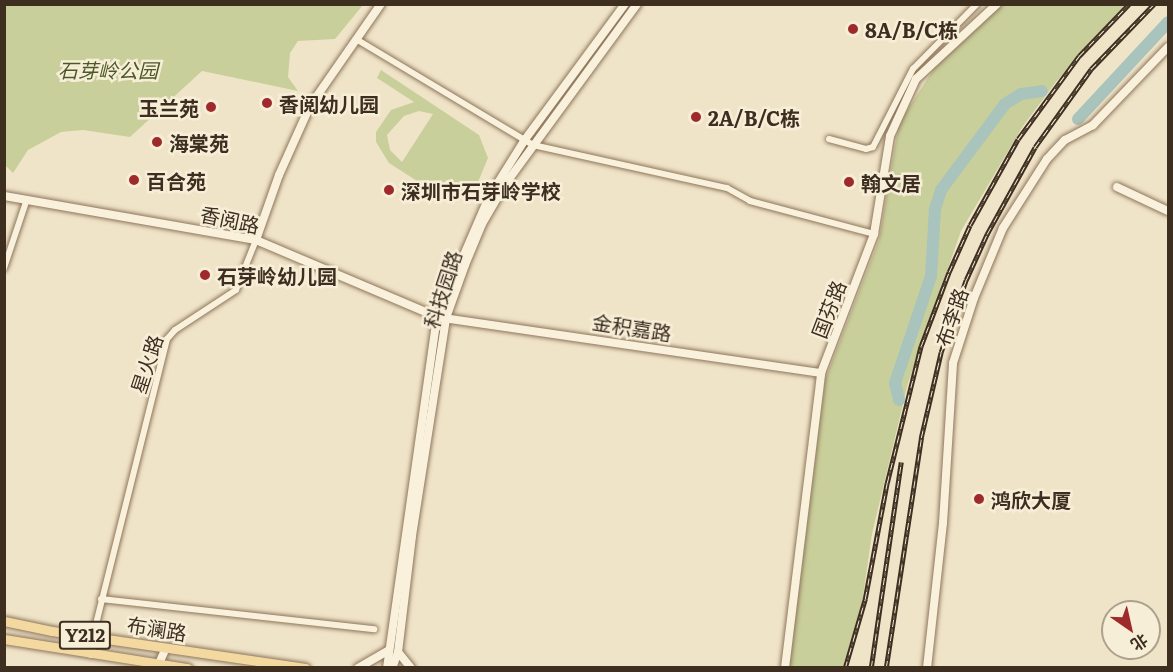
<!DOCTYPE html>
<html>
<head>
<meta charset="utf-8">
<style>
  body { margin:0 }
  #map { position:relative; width:1173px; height:672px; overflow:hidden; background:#f0e4c8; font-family:Literata,"Noto Sans SC",serif }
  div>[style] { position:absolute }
  .green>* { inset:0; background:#c9cf9b }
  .river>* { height:12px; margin:-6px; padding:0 6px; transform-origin:6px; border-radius:6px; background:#a9c4bc }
  .roads { filter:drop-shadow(0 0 2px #8d765c) drop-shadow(0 0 2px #8d765c) }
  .street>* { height:6px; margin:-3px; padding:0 3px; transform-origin:3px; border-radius:3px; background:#faf1dc }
  .secondary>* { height:8px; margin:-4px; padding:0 4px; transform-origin:4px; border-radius:4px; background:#faf1dc }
  .primary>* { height:9px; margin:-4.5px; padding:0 4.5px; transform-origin:4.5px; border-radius:4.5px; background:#f3d9a0 }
  .rail>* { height:4.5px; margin-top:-2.25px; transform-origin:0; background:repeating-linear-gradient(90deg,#f7eed8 0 7px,#3d2e20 0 14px); box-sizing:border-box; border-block:2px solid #3d2e20 }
  .dots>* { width:16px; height:16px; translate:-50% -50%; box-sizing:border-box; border:3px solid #f7eed8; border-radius:50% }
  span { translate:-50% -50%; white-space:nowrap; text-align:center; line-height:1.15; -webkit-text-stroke:5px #f7eed8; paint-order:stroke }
  .shield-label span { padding:2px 4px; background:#f7eed8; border:2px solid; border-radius:4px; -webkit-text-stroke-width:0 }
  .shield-label { font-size:18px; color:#3d2e20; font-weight:700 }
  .poi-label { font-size:20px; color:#3d2e20; font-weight:700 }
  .left { translate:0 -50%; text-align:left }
  .right { translate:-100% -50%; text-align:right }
  .park-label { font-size:20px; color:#4d5a26; font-style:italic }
  .street-label { font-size:20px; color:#3d2e20 }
  .frame { position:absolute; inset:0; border:6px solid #3d2e20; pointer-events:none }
  .north { position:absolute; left:1101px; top:600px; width:60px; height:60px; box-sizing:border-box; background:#f7eed8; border:2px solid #ada18e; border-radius:50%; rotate:146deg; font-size:16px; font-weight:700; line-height:24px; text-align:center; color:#3d2e20 }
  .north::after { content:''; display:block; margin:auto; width:21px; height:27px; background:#9e2a2b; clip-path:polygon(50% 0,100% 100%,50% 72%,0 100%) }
</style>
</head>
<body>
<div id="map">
  <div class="green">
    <div style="clip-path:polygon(4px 5px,5px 4px,363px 5px,335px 39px,298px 41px,290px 53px,288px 77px,298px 91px,202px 71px,130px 137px,83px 130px,61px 132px,28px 150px,13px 173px,6px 166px,5px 140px)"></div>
    <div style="clip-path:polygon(1002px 5px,1125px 5px,1056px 82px,1023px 126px,961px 231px,908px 383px,872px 534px,862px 603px,843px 667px,789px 668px,825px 380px,879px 240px,899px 123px,937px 64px)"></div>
    <div style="clip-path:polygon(evenodd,381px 70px,479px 135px,488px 158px,476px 187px,465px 194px,439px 195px,389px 163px,376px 142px,376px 132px,391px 110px,414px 102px,377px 78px,381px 70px,419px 111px,433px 114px,402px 162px,390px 150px,387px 135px,404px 116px,419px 111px)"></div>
  </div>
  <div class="river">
    <div style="left:1078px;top:119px;width:132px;rotate:-47.1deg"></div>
    <div style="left:899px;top:400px;width:17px;rotate:-103deg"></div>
    <div style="left:895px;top:383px;width:113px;rotate:-71.4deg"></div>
    <div style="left:931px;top:276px;width:67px;rotate:-86.6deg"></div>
    <div style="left:935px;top:209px;width:20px;rotate:-72deg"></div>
    <div style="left:941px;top:190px;width:107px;rotate:-53.3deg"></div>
    <div style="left:1005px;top:104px;width:19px;rotate:-32deg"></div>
    <div style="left:1021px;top:94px;width:21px;rotate:-8deg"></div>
  </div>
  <div class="roads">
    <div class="street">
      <div style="left:356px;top:39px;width:206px;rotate:30.9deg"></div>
      <div style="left:533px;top:145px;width:199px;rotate:12.5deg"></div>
      <div style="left:727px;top:188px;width:26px;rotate:29deg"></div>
      <div style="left:750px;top:201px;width:128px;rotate:14.9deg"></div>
      <div style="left:829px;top:139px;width:38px;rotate:15deg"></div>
      <div style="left:866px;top:149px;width:7px;rotate:-16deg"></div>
      <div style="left:873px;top:147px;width:88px;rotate:-62.9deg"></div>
      <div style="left:913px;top:69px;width:91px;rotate:-45.4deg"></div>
      <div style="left:4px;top:268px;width:70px;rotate:-71.6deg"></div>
      <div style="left:101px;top:599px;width:275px;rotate:6.3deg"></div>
      <div style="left:93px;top:636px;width:306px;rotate:-76deg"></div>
      <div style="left:167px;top:339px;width:12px;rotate:-48deg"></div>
      <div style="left:175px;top:330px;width:73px;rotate:-33.3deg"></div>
      <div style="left:236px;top:290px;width:54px;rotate:-68.2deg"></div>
    </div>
    <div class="secondary">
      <div style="left:1117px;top:187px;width:56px;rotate:25.2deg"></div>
      <div style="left:4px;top:196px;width:256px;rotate:9.9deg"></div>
      <div style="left:256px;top:240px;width:197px;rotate:23deg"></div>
      <div style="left:437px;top:317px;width:388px;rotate:8.3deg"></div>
      <div style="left:256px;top:240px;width:69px;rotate:-70.5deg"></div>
      <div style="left:279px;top:175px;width:76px;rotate:-65.8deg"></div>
      <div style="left:310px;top:106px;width:124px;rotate:-55.2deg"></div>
      <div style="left:398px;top:652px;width:21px;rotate:51deg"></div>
      <div style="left:91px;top:654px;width:18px;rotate:-84deg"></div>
      <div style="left:157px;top:668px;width:22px;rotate:-66deg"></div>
      <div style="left:358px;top:668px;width:34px;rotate:-30deg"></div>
      <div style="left:387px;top:668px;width:355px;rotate:-81.9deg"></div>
      <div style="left:437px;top:317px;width:131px;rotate:-66.6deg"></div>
      <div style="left:489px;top:197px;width:66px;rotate:-58deg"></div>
      <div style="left:524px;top:141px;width:170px;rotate:-53.6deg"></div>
      <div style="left:392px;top:668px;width:17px;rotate:-69deg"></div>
      <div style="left:398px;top:652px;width:117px;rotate:-83.1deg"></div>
      <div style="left:412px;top:536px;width:221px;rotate:-81.1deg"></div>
      <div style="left:446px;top:318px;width:56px;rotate:-70.3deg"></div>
      <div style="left:465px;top:265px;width:44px;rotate:-67.5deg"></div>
      <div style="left:482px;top:224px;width:44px;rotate:-59.9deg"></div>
      <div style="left:504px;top:186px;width:225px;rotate:-53.8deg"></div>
      <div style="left:785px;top:668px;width:297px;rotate:-83deg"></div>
      <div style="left:821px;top:373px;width:149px;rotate:-69.1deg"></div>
      <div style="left:874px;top:234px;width:99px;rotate:-80.7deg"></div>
      <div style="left:890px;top:136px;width:63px;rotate:-65.5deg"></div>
      <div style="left:916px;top:79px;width:110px;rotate:-42.8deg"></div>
      <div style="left:927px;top:668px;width:146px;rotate:-83.7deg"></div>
      <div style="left:943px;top:523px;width:160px;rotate:-86.4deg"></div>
      <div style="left:953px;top:363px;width:68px;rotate:-72.1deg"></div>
      <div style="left:974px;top:298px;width:76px;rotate:-67.5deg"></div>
      <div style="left:1003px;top:228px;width:82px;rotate:-57.5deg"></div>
      <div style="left:1047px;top:159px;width:26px;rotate:-47deg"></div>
      <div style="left:1065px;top:140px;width:32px;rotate:-28deg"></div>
      <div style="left:1093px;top:125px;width:108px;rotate:-46.1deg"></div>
    </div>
    <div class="primary">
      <div style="left:4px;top:621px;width:49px;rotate:11.8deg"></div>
      <div style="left:52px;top:631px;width:256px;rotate:8.3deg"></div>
      <div style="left:4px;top:639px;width:186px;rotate:9deg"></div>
    </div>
  </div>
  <div class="rail">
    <div style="left:845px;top:668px;width:72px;rotate:-73.8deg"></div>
    <div style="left:865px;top:599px;width:118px;rotate:-79.3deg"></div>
    <div style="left:887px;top:483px;width:141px;rotate:-76.1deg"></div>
    <div style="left:921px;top:346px;width:79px;rotate:-69.3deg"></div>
    <div style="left:949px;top:272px;width:51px;rotate:-65.9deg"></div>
    <div style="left:970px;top:225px;width:98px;rotate:-60.8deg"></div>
    <div style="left:1018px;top:139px;width:103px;rotate:-53.7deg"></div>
    <div style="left:1079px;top:56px;width:72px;rotate:-46.1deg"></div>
    <div style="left:871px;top:668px;width:208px;rotate:-81.7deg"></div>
    <div style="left:886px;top:668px;width:233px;rotate:-81.3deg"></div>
    <div style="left:921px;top:438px;width:88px;rotate:-76.9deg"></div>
    <div style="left:941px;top:352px;width:76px;rotate:-70.9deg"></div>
    <div style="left:966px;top:280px;width:51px;rotate:-65.5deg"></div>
    <div style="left:987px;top:234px;width:99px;rotate:-61.1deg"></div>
    <div style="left:1035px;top:147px;width:96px;rotate:-54.3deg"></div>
    <div style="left:1091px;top:69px;width:91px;rotate:-45.9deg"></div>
  </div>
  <div class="dots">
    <div style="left:853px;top:29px;background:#9e2a2b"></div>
    <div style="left:267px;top:103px;background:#9e2a2b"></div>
    <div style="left:211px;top:107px;background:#9e2a2b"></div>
    <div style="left:696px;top:117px;background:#9e2a2b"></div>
    <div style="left:157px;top:142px;background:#9e2a2b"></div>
    <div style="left:134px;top:180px;background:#9e2a2b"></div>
    <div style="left:849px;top:182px;background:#9e2a2b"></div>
    <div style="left:389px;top:190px;background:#9e2a2b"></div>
    <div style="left:205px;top:275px;background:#9e2a2b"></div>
    <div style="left:979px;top:499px;background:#9e2a2b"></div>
  </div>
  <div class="shield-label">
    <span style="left:85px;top:635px">Y212</span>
  </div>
  <div class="poi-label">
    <span class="left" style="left:865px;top:29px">8A/B/C栋</span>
    <span class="left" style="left:279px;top:103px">香阅幼儿园</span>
    <span class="right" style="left:199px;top:107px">玉兰苑</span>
    <span class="left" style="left:708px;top:117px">2A/B/C栋</span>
    <span class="left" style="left:169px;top:142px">海棠苑</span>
    <span class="left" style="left:146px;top:180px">百合苑</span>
    <span class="left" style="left:861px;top:182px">翰文居</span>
    <span class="left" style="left:401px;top:190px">深圳市石芽岭学校</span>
    <span class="left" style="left:217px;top:275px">石芽岭幼儿园</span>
    <span class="left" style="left:991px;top:499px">鸿欣大厦</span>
  </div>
  <div class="park-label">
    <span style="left:108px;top:69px">石芽岭公园</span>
  </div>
  <div class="street-label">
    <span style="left:230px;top:219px;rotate:12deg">香阅路</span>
    <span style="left:442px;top:289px;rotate:-72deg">科技园路</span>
    <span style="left:828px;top:309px;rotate:-69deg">国芬路</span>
    <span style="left:951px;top:317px;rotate:-71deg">布李路</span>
    <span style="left:632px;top:327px;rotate:9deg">金积嘉路</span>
    <span style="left:146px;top:364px;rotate:-72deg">星火路</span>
    <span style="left:157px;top:628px;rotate:9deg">布澜路</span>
  </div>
  <div class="frame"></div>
  <div class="north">北</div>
</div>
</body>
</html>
